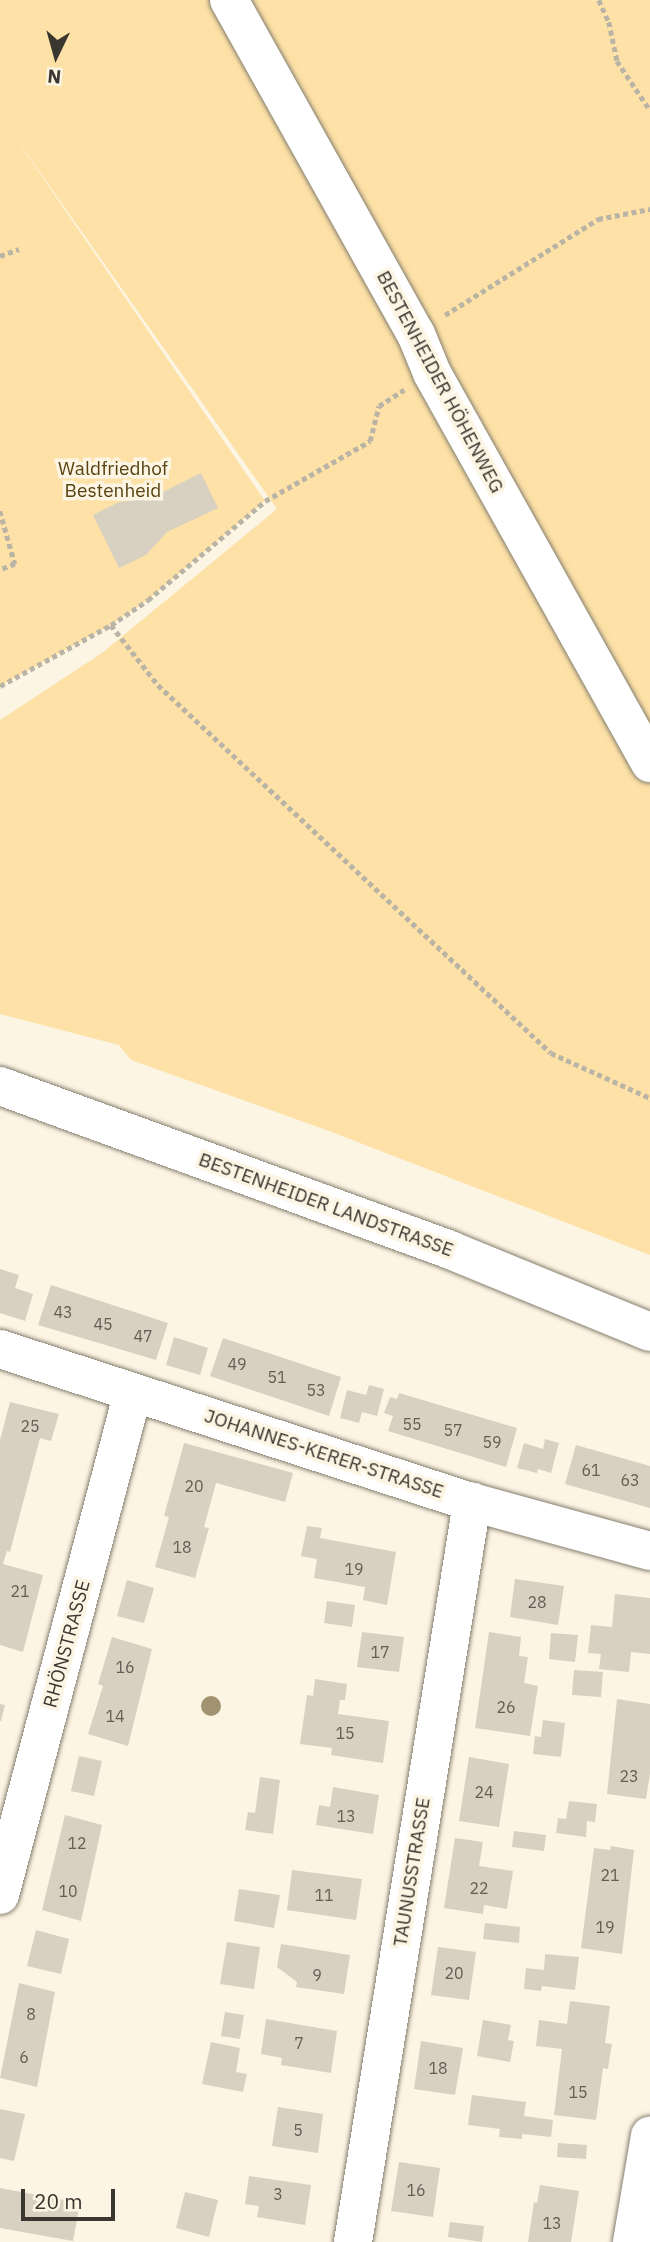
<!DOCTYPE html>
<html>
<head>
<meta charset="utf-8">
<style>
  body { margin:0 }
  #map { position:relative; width:650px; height:2242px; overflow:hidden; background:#fdf5e4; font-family:"IBM Plex Sans",sans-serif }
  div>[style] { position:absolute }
  .green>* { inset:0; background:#fde1a6 }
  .building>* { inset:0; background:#d8d0c0 }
  .path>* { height:4.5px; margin-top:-2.25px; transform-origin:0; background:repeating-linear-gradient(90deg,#bab4a6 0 5px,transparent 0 8.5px) }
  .roads { filter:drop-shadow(0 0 2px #857e6f) drop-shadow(0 0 2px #857e6f) }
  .minor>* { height:38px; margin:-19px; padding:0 19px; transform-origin:19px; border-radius:19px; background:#fff }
  .major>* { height:38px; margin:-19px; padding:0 19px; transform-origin:19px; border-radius:19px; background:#fff }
  .trees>* { width:20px; height:20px; margin:-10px; border-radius:50%; background:#a29370 }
  span { translate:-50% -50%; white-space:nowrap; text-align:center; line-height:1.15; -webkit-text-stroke:7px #fdf5e4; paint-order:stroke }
  .number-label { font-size:16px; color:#625d55 }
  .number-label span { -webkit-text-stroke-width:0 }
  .street-label { font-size:19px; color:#3a3731 }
  .park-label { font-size:19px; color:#584311 }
  .north { position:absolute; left:21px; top:21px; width:70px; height:70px; -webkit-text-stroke:5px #fdf5e4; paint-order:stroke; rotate:185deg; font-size:19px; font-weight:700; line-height:28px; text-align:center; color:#3a3731 }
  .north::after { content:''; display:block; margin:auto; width:24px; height:32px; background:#3a3731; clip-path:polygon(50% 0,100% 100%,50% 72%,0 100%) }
  .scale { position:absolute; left:21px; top:2189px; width:94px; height:32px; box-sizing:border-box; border:4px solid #3a3731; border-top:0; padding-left:9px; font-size:21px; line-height:24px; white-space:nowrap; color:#3a3731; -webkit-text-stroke:5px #fdf5e4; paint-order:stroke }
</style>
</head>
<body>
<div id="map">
  <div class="green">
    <div style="clip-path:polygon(0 0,650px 0,650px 1255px,329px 1131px,131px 1060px,119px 1045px,0 1014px,0 720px,102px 653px,277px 509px,3px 120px,265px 501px,148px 600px,111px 625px,0 686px)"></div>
  </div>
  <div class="building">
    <div style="clip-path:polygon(201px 473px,218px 508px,167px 532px,146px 555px,119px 568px,93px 515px,119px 502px,151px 498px)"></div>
    <div style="clip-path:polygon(0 1269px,19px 1275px,15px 1288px,33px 1294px,25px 1321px,0 1313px)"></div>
    <div style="clip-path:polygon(51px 1285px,168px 1323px,156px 1360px,38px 1325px)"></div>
    <div style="clip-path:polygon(174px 1337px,208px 1348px,200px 1375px,166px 1365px)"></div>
    <div style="clip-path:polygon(223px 1338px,341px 1377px,329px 1416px,210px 1376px)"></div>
    <div style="clip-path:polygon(369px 1385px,384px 1389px,377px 1416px,362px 1412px,359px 1423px,340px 1418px,347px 1390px,366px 1395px)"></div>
    <div style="clip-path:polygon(399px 1393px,517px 1428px,506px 1467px,388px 1431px,393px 1416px,384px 1413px,390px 1397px,397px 1399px)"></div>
    <div style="clip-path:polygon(10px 1402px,59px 1414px,51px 1441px,40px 1438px,10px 1552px,7px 1551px,3px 1564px,43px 1575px,23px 1652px,0 1645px,0 1440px)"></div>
    <div style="clip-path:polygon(545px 1439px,559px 1443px,551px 1473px,538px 1469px,537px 1473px,517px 1468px,524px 1443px,543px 1449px)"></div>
    <div style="clip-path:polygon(184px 1443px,293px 1473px,285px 1502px,216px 1483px,204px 1527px,209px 1528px,195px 1578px,155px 1567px,169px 1517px,164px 1516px)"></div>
    <div style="clip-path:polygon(576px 1445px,650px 1466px,650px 1508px,565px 1484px)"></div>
    <div style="clip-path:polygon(307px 1526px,322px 1528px,320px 1538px,396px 1552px,387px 1605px,363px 1600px,365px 1587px,314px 1578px,317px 1559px,301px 1556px)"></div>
    <div style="clip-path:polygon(515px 1579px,564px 1586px,558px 1625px,510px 1617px)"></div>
    <div style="clip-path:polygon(127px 1580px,154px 1588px,144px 1623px,117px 1616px)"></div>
    <div style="clip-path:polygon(615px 1594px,650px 1598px,650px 1654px,631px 1652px,629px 1672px,599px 1669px,601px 1654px,588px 1653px,591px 1625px,612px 1627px)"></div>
    <div style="clip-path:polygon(327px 1601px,355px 1605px,352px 1627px,324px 1623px)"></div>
    <div style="clip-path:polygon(362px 1632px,404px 1637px,399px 1672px,357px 1667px)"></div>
    <div style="clip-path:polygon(489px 1632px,521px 1637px,519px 1656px,528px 1657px,524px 1683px,538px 1686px,530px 1736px,475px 1728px)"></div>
    <div style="clip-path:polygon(551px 1633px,578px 1635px,575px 1662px,549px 1659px)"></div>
    <div style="clip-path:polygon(112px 1637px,152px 1649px,128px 1746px,88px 1734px,103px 1686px,98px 1684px)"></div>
    <div style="clip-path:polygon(574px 1670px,603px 1672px,601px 1697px,572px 1695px)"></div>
    <div style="clip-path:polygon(315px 1679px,347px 1684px,345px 1700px,340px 1700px,338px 1714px,389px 1721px,383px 1763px,331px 1755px,332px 1748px,300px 1744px,307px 1695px,313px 1696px)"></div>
    <div style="clip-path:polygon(617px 1699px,650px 1704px,650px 1774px,646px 1799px,607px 1794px)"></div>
    <div style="clip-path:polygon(0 1704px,5px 1705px,1px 1721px,0 1721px)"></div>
    <div style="clip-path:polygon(543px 1720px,565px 1723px,561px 1757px,533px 1754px,535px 1736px,541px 1737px)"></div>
    <div style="clip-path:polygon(79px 1756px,102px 1761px,94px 1796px,71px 1791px)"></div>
    <div style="clip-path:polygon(469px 1757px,509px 1764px,499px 1827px,459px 1821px)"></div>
    <div style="clip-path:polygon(260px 1777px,280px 1780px,273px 1834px,245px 1830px,248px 1812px,255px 1813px)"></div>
    <div style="clip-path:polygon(333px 1787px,379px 1795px,373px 1834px,316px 1825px,319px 1805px,330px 1807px)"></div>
    <div style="clip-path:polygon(569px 1801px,597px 1804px,595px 1822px,587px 1821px,586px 1837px,556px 1833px,558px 1818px,566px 1819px)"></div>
    <div style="clip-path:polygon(65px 1815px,102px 1825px,81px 1921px,42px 1910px)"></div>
    <div style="clip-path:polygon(514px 1831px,546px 1835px,544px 1851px,512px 1847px)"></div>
    <div style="clip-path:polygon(455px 1838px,483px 1842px,479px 1866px,513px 1871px,507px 1909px,484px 1905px,483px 1914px,444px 1908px)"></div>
    <div style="clip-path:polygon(611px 1846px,634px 1850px,622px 1954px,581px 1948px,594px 1848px,610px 1850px)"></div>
    <div style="clip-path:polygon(292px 1870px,362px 1879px,356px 1920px,287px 1910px)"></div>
    <div style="clip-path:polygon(239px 1889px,280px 1895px,274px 1928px,234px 1921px)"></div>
    <div style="clip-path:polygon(485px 1923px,520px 1927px,519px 1943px,483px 1939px)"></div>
    <div style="clip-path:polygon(36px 1930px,69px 1939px,61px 1974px,27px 1966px)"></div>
    <div style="clip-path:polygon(227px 1942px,260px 1947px,254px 1989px,220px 1984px)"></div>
    <div style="clip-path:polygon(281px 1944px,350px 1955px,344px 1994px,296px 1987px,297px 1982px,277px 1967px)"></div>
    <div style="clip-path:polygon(438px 1947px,476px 1952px,469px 2000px,431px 1995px)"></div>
    <div style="clip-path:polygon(545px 1954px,579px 1957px,575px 1990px,542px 1986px,541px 1991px,524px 1989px,526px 1968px,544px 1970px)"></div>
    <div style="clip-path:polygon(19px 1983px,55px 1992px,37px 2087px,0 2078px)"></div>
    <div style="clip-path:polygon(570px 2001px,610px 2006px,605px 2043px,612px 2044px,610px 2055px,608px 2069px,603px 2068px,596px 2120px,554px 2115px,562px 2049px,536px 2046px,539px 2020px,567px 2024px)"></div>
    <div style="clip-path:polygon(225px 2012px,244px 2015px,240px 2039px,221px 2036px)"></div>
    <div style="clip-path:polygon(266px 2019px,337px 2031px,331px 2073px,281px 2065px,282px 2058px,261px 2054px)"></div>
    <div style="clip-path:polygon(483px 2020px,511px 2025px,508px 2040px,514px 2041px,510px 2062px,477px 2056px)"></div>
    <div style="clip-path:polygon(421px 2041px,463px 2048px,455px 2095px,414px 2089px)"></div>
    <div style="clip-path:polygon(211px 2042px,240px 2048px,236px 2072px,247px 2074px,243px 2092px,202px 2084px)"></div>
    <div style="clip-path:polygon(472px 2095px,526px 2102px,524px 2116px,553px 2120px,551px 2137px,522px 2134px,522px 2139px,499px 2137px,500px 2129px,468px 2125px)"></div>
    <div style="clip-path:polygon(278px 2107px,323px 2114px,318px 2153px,272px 2146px)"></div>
    <div style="clip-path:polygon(0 2109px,25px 2114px,14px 2161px,0 2158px)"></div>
    <div style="clip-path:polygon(558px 2143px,587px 2145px,586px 2159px,557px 2157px)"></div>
    <div style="clip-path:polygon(399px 2162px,440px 2168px,433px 2217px,391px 2211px)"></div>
    <div style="clip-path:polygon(249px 2176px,311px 2185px,305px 2225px,257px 2217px,259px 2206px,245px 2204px)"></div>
    <div style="clip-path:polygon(540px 2185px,579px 2191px,571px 2242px,528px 2242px,534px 2202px,537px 2203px)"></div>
    <div style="clip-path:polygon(0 2188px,80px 2203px,73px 2241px,0 2228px)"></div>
    <div style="clip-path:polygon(185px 2192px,218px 2200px,209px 2237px,176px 2228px)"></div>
    <div style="clip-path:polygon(450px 2222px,484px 2226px,482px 2242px,448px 2237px)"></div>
  </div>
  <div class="path">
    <div style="left:599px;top:0;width:24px;rotate:66deg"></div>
    <div style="left:609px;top:22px;width:40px;rotate:78deg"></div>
    <div style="left:617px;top:61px;width:59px;rotate:56deg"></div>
    <div style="left:0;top:256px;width:20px;rotate:-20deg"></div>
    <div style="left:445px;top:315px;width:181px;rotate:-32.1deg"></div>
    <div style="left:598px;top:219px;width:53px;rotate:-10.9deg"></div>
    <div style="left:0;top:511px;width:55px;rotate:74.2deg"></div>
    <div style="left:15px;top:564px;width:16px;rotate:158deg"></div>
    <div style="left:111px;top:625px;width:76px;rotate:51.9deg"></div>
    <div style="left:158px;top:685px;width:538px;rotate:43.12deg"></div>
    <div style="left:551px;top:1053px;width:109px;rotate:24.4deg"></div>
    <div style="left:0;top:686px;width:127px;rotate:-28.8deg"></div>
    <div style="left:111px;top:625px;width:45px;rotate:-34deg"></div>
    <div style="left:148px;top:600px;width:153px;rotate:-40.2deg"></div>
    <div style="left:265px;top:501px;width:121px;rotate:-29.7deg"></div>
    <div style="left:370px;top:441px;width:36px;rotate:-76deg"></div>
    <div style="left:379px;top:406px;width:30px;rotate:-33deg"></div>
  </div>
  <div class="roads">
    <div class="minor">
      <div style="left:229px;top:0;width:383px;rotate:60.8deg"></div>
      <div style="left:416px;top:334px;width:42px;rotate:67.7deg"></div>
      <div style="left:432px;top:373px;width:447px;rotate:60.8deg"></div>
      <div style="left:0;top:1349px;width:496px;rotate:18deg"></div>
      <div style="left:472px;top:1502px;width:185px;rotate:15.4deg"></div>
      <div style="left:0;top:1895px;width:520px;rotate:-75.19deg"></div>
      <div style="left:353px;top:2242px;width:750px;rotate:-80.86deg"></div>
      <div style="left:632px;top:2242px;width:108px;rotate:-80.4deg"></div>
    </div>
    <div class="major">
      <div style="left:0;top:1086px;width:479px;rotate:20deg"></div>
      <div style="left:450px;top:1250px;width:216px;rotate:22.3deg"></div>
    </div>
  </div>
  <div class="trees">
    <div style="left:211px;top:1706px"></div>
  </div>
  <div class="number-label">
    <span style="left:63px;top:1312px">43</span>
    <span style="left:103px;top:1324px">45</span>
    <span style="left:143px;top:1336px">47</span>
    <span style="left:237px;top:1364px">49</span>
    <span style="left:277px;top:1377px">51</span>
    <span style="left:316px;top:1390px">53</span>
    <span style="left:412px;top:1424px">55</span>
    <span style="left:30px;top:1426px">25</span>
    <span style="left:453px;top:1430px">57</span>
    <span style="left:492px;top:1442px">59</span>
    <span style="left:591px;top:1470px">61</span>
    <span style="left:630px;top:1480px">63</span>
    <span style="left:194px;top:1486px">20</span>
    <span style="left:182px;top:1547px">18</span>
    <span style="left:354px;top:1569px">19</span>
    <span style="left:20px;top:1591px">21</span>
    <span style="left:537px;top:1602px">28</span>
    <span style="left:380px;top:1652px">17</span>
    <span style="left:125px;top:1667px">16</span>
    <span style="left:506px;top:1707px">26</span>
    <span style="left:115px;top:1716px">14</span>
    <span style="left:345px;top:1733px">15</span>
    <span style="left:629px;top:1776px">23</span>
    <span style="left:484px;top:1792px">24</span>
    <span style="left:346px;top:1816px">13</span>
    <span style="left:77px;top:1843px">12</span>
    <span style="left:610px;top:1875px">21</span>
    <span style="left:479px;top:1888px">22</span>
    <span style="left:68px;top:1891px">10</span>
    <span style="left:324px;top:1895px">11</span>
    <span style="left:605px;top:1927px">19</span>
    <span style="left:454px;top:1973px">20</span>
    <span style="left:317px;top:1975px">9</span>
    <span style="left:31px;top:2014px">8</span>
    <span style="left:299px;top:2043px">7</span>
    <span style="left:24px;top:2057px">6</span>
    <span style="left:438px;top:2068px">18</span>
    <span style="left:578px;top:2092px">15</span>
    <span style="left:298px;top:2130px">5</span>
    <span style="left:416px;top:2190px">16</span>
    <span style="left:278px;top:2194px">3</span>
    <span style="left:552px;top:2223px">13</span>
  </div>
  <div class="street-label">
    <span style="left:440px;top:382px;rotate:62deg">BESTENHEIDER HÖHENWEG</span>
    <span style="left:326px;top:1205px;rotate:20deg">BESTENHEIDER LANDSTRASSE</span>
    <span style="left:324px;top:1454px;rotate:18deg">JOHANNES-KERER-STRASSE</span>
    <span style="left:67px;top:1644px;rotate:-75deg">RHÖNSTRASSE</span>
    <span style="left:412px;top:1872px;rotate:-81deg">TAUNUSSTRASSE</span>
  </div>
  <div class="park-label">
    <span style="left:113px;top:480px">Waldfriedhof<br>Bestenheid</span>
  </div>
  <div class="north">N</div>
  <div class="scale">20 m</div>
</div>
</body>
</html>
